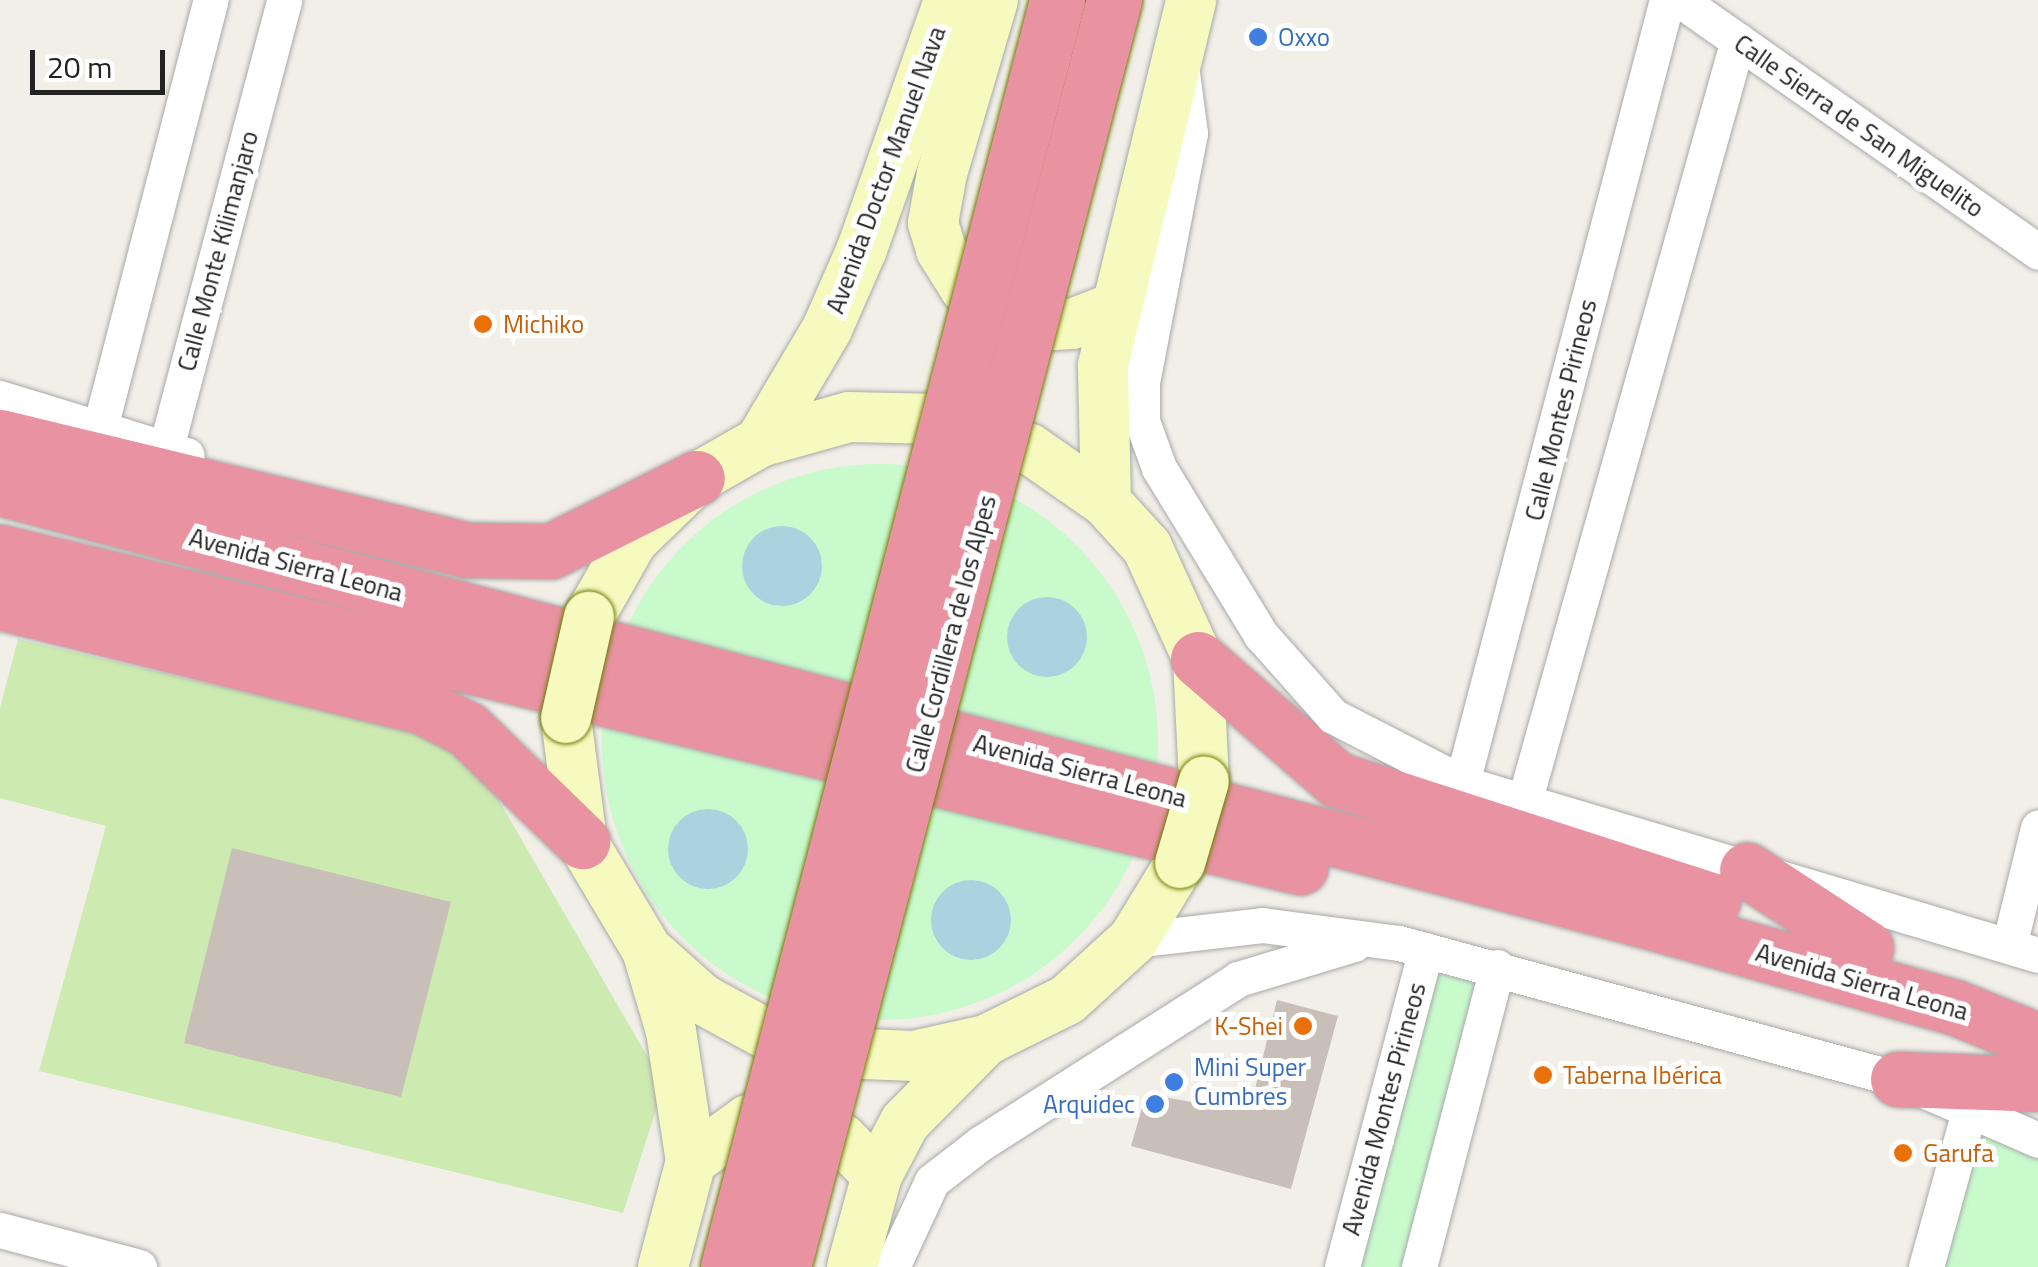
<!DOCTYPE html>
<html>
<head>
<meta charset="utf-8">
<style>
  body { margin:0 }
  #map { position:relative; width:2038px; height:1267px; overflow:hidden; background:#f2efe9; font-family:"Titillium Web",sans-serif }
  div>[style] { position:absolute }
  .grass>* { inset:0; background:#cdebb0 }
  .park>* { inset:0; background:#c8facc }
  .round { border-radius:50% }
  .water>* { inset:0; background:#aad3df }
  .building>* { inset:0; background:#c7bfb8 }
  .roads { filter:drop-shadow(0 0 2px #a9a9a9) drop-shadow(0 0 2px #a9a9a9) }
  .street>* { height:35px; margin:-17.5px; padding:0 17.5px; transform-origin:17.5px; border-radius:17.5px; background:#fff }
  .secondary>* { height:50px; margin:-25px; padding:0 25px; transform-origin:25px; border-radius:25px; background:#f7fabf }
  .highway>* { height:55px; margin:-27.5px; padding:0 27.5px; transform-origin:27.5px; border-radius:27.5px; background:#e892a2 }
  .bridges { filter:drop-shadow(0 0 2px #707d05) drop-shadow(0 0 2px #707d05) }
  .secondary-bridge>* { height:50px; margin:-25px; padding:0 25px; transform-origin:25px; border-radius:25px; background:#f7fabf }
  .highway-bridge>* { height:55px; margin:-27.5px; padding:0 27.5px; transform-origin:27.5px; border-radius:27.5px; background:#e892a2 }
  .dots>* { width:28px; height:28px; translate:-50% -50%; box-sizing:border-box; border:5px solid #fff; border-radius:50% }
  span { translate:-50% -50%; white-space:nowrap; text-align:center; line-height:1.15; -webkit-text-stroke:10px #fff; paint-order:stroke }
  .shop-label { font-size:25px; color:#366cbe }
  .left { translate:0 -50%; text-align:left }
  .right { translate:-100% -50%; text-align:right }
  .street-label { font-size:25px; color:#222 }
  .food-label { font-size:25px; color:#c56008 }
  .scale { position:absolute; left:30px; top:50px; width:135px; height:45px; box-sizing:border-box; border:5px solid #222; border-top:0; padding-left:12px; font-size:30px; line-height:35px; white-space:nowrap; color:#222; -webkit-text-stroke:8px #fff; paint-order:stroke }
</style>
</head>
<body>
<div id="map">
  <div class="grass">
    <div style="clip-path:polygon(18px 639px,466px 744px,664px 1085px,623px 1213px,39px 1071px,106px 826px,0 798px,0 708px)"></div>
  </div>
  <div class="park">
    <div class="round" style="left:602px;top:464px;width:556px;height:556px"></div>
    <div style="clip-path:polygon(1426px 950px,1497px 967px,1419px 1267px,1342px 1267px)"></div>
    <div style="clip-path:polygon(1970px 1107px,2038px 1140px,2038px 1267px,1926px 1267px)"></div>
  </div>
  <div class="water">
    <div class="round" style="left:742px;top:526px;width:80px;height:80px"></div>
    <div class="round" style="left:1007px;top:597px;width:80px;height:80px"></div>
    <div class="round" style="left:668px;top:809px;width:80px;height:80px"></div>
    <div class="round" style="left:931px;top:880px;width:80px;height:80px"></div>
  </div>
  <div class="building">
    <div style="clip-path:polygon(232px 848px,451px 902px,401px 1097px,184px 1043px)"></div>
    <div style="clip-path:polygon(1277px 1000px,1338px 1016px,1291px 1189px,1131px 1146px,1146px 1094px,1232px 1109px,1255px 1089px)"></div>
  </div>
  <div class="roads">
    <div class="street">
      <div style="left:1680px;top:0;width:438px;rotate:35.1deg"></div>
      <div style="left:1182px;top:73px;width:61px;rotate:82.4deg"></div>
      <div style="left:1190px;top:133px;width:254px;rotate:100.9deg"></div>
      <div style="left:1142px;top:382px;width:39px;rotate:90deg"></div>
      <div style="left:1142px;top:421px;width:50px;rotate:70.1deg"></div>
      <div style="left:1159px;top:468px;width:196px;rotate:58.6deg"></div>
      <div style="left:1261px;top:635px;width:108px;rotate:48.4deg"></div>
      <div style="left:1333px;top:716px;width:148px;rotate:27.3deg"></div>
      <div style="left:1465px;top:784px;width:598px;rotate:16.62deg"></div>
      <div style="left:0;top:398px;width:195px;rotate:17deg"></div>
      <div style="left:101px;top:424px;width:438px;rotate:-75.5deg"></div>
      <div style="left:167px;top:444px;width:459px;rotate:-75.2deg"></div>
      <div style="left:1457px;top:802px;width:829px;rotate:-75.33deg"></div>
      <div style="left:1518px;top:824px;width:814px;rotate:-74.33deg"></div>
      <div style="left:1133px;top:940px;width:130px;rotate:-6.6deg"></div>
      <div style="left:1262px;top:925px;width:138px;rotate:7.5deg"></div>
      <div style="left:1399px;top:943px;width:517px;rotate:15.25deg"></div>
      <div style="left:1898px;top:1079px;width:153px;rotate:23.5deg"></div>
      <div style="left:2009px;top:946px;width:122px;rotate:-76.2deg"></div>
      <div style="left:0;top:1230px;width:144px;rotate:14.9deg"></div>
      <div style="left:892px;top:1267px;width:95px;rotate:-65.1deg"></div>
      <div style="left:932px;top:1181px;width:62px;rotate:-37.8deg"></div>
      <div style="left:981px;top:1143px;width:305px;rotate:-32.5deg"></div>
      <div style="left:1238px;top:979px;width:121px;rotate:-16.8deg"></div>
      <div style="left:1342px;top:1267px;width:328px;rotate:-75.2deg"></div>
      <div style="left:1419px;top:1267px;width:310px;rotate:-75.4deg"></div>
      <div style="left:1926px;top:1267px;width:166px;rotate:-74.6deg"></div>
    </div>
    <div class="secondary">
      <div style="left:993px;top:0;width:180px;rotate:106.4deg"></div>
      <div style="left:942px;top:173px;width:51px;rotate:100.2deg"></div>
      <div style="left:933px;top:223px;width:28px;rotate:73deg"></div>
      <div style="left:941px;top:250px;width:45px;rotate:57.7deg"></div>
      <div style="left:965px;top:288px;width:41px;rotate:38deg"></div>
      <div style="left:997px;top:313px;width:40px;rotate:18.9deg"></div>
      <div style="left:1035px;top:326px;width:37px;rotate:-3deg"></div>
      <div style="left:1072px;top:324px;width:47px;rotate:-21.1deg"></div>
      <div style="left:760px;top:442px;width:131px;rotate:-59.3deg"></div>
      <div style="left:827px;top:329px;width:87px;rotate:-66.4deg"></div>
      <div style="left:862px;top:249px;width:264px;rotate:-70.7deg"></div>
      <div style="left:1106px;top:502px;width:137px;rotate:-91.3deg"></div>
      <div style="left:1103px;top:365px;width:375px;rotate:-76.4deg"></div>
      <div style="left:589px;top:617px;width:89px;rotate:-60.3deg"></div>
      <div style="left:633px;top:540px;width:89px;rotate:-44.1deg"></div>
      <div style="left:697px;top:478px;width:73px;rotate:-29.7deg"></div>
      <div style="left:760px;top:442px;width:92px;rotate:-15.7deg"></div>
      <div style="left:849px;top:417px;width:93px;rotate:1.2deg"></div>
      <div style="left:942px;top:419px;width:93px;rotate:18.8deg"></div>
      <div style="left:1030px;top:449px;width:93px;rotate:34.9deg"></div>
      <div style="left:1106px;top:502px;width:61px;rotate:47.7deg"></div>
      <div style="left:1147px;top:547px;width:123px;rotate:65.5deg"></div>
      <div style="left:1198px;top:659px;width:122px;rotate:87.2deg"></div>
      <div style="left:566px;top:718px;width:124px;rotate:82.6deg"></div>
      <div style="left:582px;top:841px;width:127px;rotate:59.2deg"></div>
      <div style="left:647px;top:950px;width:74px;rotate:41.7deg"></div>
      <div style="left:702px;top:999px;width:75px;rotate:28.6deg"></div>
      <div style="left:768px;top:1035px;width:73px;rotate:14.2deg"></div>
      <div style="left:839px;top:1053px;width:75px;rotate:2.3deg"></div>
      <div style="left:914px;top:1056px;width:74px;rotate:-12.5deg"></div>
      <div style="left:986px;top:1040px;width:90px;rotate:-26.3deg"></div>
      <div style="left:1067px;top:1000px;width:89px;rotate:-42.3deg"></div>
      <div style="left:1133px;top:940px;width:90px;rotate:-58.6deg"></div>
      <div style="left:647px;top:950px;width:84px;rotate:73.5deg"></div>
      <div style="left:671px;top:1031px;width:132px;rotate:81.3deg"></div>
      <div style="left:691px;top:1161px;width:110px;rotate:104.8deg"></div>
      <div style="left:691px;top:1161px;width:70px;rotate:-35.7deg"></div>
      <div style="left:748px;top:1120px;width:41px;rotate:-7deg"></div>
      <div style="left:789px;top:1115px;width:58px;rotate:24.4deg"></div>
      <div style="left:842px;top:1139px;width:50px;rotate:45.8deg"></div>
      <div style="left:852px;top:1267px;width:95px;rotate:-74.8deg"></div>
      <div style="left:877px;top:1175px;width:60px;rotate:-62.2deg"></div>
      <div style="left:905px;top:1122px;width:114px;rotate:-45.4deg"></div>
    </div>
    <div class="highway">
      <div style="left:0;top:437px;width:481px;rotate:13.6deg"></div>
      <div style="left:468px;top:550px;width:83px;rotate:0.7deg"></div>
      <div style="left:551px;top:551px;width:163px;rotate:-26.6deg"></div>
      <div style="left:0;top:488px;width:1693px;rotate:14.72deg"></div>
      <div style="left:1637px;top:918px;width:329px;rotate:15.7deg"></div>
      <div style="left:1954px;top:1007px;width:91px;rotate:22deg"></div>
      <div style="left:0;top:552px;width:1338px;rotate:13.62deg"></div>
      <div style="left:0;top:602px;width:434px;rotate:13.9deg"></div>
      <div style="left:421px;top:706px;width:51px;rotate:26.6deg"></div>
      <div style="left:467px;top:729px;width:161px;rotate:44.2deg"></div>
      <div style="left:1198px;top:659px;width:183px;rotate:41deg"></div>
      <div style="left:1336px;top:779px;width:396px;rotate:17.9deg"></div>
      <div style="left:1747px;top:870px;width:142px;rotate:33.2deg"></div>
      <div style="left:1898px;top:1079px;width:140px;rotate:2deg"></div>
    </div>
  </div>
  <div class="bridges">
    <div class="secondary-bridge">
      <div style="left:566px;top:718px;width:104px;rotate:-77.2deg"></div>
      <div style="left:1180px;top:863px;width:85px;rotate:-73.7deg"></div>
    </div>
    <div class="highway-bridge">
      <div style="left:728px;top:1267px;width:1309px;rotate:-75.44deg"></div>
      <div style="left:783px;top:1267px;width:1310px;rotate:-75.36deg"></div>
    </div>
  </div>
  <div class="dots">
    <div style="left:1258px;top:37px;background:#3f7fe0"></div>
    <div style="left:483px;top:324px;background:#e8710a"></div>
    <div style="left:1303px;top:1026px;background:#e8710a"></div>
    <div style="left:1543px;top:1075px;background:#e8710a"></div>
    <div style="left:1174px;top:1082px;background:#3f7fe0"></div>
    <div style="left:1155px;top:1104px;background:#3f7fe0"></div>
    <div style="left:1903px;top:1153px;background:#e8710a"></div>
  </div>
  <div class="shop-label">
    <span class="left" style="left:1278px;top:37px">Oxxo</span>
    <span class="left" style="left:1194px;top:1082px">Mini Super<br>Cumbres</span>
    <span class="right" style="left:1135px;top:1104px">Arquidec</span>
  </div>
  <div class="street-label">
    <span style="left:1859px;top:126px;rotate:35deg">Calle Sierra de San Miguelito</span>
    <span style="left:886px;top:170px;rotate:-70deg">Avenida Doctor Manuel Nava</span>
    <span style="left:218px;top:251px;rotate:-75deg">Calle Monte Kilimanjaro</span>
    <span style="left:1561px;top:410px;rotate:-76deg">Calle Montes Pirineos</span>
    <span style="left:296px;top:565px;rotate:15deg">Avenida Sierra Leona</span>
    <span style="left:951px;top:634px;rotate:-75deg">Calle Cordillera de los Alpes</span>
    <span style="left:1080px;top:771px;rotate:15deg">Avenida Sierra Leona</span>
    <span style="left:1862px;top:982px;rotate:16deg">Avenida Sierra Leona</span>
    <span style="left:1384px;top:1109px;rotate:-75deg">Avenida Montes Pirineos</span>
  </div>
  <div class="food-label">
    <span class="left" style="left:503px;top:324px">Michiko</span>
    <span class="right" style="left:1283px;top:1026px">K-Shei</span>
    <span class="left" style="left:1563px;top:1075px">Taberna Ibérica</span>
    <span class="left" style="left:1923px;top:1153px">Garufa</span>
  </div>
  <div class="scale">20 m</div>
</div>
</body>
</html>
